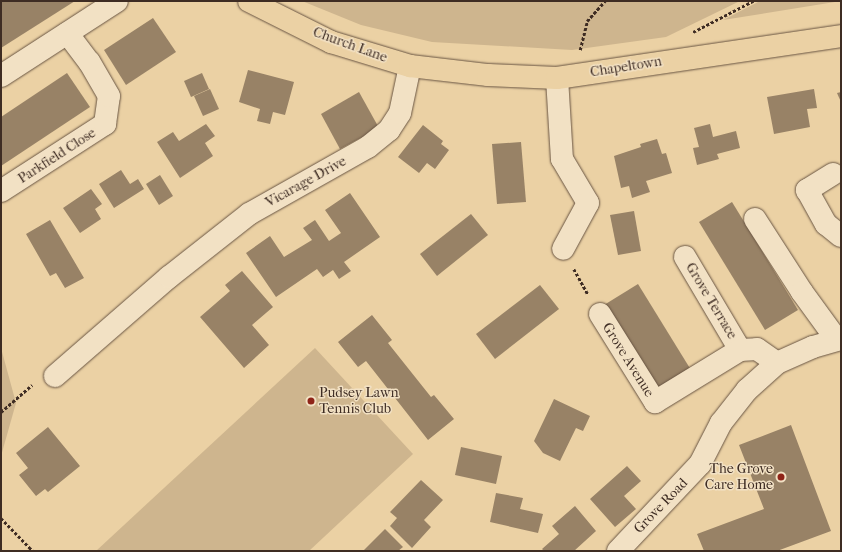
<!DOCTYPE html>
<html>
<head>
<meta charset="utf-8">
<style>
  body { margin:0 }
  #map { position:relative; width:842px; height:552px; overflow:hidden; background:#ebd1a4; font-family:"IM FELL French Canon",serif }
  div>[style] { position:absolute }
  .green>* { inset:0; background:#ceb58e }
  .building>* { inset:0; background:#988266 }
  .path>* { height:2.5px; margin-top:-1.25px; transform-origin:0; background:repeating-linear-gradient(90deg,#3e2c23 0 3px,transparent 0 5px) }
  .roads { filter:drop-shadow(0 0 1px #695543) drop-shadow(0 0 1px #695543) }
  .minor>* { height:22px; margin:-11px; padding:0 11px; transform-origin:11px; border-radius:11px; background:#f2e1c4 }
  .major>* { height:22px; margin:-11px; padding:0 11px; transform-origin:11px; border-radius:11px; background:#ebd1a4 }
  .dots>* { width:11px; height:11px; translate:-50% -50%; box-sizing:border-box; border:2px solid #f2e1c4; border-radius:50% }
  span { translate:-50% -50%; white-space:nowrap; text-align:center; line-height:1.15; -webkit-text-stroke:3px #f2e1c4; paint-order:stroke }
  .street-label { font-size:14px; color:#3e2c23 }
  .poi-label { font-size:14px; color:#3e2c23 }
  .left { translate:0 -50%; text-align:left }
  .right { translate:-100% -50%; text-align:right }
  .frame { position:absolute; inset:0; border:2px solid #3e2c23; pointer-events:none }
</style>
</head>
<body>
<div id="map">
  <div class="green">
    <div style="clip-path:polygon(302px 1px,740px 1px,666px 37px,572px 50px,432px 42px,361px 25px)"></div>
    <div style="clip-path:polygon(760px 1px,841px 1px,723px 20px)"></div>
    <div style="clip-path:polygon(1px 348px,16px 403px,1px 456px)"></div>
    <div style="clip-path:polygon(315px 348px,413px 454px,309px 551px,96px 551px)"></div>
  </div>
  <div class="building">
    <div style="clip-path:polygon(1px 1px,75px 1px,1px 48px)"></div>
    <div style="clip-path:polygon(153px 18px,176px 52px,126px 85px,104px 50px)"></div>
    <div style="clip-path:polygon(248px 70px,294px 82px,285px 115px,273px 112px,270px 124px,257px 121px,260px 109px,239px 102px)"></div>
    <div style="clip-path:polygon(67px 73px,90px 107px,1px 166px,1px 117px)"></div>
    <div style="clip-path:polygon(202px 73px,209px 89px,191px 97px,184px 81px)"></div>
    <div style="clip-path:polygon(210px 89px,219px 109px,203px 116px,194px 96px)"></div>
    <div style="clip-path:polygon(814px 89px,817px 108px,807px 109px,810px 127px,774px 134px,767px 97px)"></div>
    <div style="clip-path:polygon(359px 92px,379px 128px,340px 149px,321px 114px)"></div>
    <div style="clip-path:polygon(841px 92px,841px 102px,837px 93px)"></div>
    <div style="clip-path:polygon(206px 124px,215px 136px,205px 143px,213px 156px,180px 178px,157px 142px,173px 132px,179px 141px)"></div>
    <div style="clip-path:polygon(710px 124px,713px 137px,736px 131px,740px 148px,717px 154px,719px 159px,697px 165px,693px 148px,699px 147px,694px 128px)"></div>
    <div style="clip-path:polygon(423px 125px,443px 141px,441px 144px,449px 150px,435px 169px,427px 163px,419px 173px,398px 157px)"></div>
    <div style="clip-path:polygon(657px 139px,662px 154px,666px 153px,672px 173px,646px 181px,650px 192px,632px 198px,629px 186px,621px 188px,614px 156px,641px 147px,640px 144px)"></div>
    <div style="clip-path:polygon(521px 142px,526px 202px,497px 204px,492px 144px)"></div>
    <div style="clip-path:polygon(121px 170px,130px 184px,138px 179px,144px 189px,114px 208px,99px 184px)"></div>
    <div style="clip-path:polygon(160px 175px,173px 196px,159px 205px,146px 184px)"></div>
    <div style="clip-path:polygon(91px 189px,102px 204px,95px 209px,101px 219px,80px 233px,63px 208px)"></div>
    <div style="clip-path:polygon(350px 193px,380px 237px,344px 262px,351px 271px,339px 279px,333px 270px,323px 277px,317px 269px,276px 297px,246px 253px,270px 236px,284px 257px,312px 240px,303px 228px,315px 220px,329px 241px,341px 233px,325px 210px)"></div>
    <div style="clip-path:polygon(732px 202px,798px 310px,765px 330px,699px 222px)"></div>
    <div style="clip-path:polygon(634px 211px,641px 251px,618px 255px,610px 215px)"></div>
    <div style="clip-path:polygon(471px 214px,488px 235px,437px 276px,420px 254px)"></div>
    <div style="clip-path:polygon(50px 220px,84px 278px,65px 288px,56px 273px,50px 276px,26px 234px)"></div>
    <div style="clip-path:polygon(242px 271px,273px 307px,252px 325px,269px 345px,244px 368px,200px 317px,230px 291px,225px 285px)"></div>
    <div style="clip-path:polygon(638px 284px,691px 370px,657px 391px,604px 305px)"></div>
    <div style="clip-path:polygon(540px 285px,559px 309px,495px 359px,476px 334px)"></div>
    <div style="clip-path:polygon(372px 315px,392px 340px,388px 343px,431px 397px,434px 395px,454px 419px,428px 440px,366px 361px,358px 367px,338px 342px)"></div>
    <div style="clip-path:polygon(554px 399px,590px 416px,583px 431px,576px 428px,560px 461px,543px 453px,534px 441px)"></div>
    <div style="clip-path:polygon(791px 425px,831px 531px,777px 551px,704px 551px,697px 534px,764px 509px,739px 445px)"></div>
    <div style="clip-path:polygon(48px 427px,80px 466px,48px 492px,45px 489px,36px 496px,19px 475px,28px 468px,16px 453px)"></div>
    <div style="clip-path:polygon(461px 447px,502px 456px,496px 484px,455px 475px)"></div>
    <div style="clip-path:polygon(627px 466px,641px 481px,624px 496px,636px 509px,615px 527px,590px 499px)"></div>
    <div style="clip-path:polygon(421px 480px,443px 500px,424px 520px,431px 527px,412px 548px,390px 526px,397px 518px,390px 512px)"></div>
    <div style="clip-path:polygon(496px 493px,523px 498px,520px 509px,543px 514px,538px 533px,490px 522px)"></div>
    <div style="clip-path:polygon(575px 506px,596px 531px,574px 551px,544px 551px,542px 549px,559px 534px,552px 526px)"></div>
    <div style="clip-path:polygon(385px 529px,403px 547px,398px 551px,363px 551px)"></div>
  </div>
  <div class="path">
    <div style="left:693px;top:32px;width:68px;rotate:-27.3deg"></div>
    <div style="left:580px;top:50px;width:30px;rotate:-76deg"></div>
    <div style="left:587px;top:21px;width:27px;rotate:-48deg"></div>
    <div style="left:574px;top:269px;width:29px;rotate:61deg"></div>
    <div style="left:1px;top:412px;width:41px;rotate:-41.1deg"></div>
    <div style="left:1px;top:518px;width:46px;rotate:45.9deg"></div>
  </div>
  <div class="roads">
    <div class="minor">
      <div style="left:1px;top:76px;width:138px;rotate:-32.9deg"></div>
      <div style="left:557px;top:78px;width:81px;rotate:86.5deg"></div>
      <div style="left:562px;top:159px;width:51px;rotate:59.4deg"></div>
      <div style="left:588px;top:203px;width:52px;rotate:118.5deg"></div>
      <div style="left:833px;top:174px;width:31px;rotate:148deg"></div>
      <div style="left:807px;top:190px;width:39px;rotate:61deg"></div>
      <div style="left:826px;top:224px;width:19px;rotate:39deg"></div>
      <div style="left:1px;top:191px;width:124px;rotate:-32.8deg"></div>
      <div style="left:105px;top:124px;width:28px;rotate:-82deg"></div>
      <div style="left:109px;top:96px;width:39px;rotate:-120deg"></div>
      <div style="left:89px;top:62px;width:36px;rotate:-127deg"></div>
      <div style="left:755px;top:219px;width:87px;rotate:57.2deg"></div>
      <div style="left:802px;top:292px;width:59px;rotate:53.9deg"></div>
      <div style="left:685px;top:257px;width:108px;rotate:59.4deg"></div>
      <div style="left:740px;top:350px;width:17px;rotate:-3deg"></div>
      <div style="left:757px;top:349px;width:24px;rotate:35deg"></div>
      <div style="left:600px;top:314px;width:104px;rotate:58deg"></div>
      <div style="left:655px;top:402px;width:100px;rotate:-31.5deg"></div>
      <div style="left:55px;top:376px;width:151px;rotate:-41deg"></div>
      <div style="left:169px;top:277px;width:102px;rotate:-38.2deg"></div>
      <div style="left:249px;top:214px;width:137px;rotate:-29.4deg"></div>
      <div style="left:368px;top:147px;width:27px;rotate:-39deg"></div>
      <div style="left:389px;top:130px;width:20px;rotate:-57deg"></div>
      <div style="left:400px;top:113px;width:48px;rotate:-78deg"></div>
      <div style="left:618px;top:551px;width:120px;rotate:-46.7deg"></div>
      <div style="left:700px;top:464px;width:46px;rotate:-62.9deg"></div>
      <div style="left:721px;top:423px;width:42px;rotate:-51.8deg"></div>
      <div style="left:747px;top:390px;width:40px;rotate:-42deg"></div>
      <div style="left:777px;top:363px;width:39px;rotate:-24deg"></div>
      <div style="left:813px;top:347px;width:29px;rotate:-16deg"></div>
    </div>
    <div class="major">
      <div style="left:249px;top:1px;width:92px;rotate:26.6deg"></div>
      <div style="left:331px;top:42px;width:83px;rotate:16.9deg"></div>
      <div style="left:410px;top:66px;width:79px;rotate:6.6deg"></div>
      <div style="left:488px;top:75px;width:69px;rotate:2.5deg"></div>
      <div style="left:557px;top:78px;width:287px;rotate:-8.4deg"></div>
    </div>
  </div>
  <div class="dots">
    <div style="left:311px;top:401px;background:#8f2418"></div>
    <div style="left:781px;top:477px;background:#8f2418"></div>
  </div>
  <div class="street-label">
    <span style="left:350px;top:45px;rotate:20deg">Church Lane</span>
    <span style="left:626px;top:67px;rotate:-9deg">Chapeltown</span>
    <span style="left:57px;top:156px;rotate:-33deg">Parkfield Close</span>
    <span style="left:306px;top:182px;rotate:-29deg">Vicarage Drive</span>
    <span style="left:711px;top:301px;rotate:59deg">Grove Terrace</span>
    <span style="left:628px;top:360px;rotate:58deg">Grove Avenue</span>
    <span style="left:661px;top:506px;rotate:-46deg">Grove Road</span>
  </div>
  <div class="poi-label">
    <span class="left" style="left:319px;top:401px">Pudsey Lawn<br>Tennis Club</span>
    <span class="right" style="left:773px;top:477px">The Grove<br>Care Home</span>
  </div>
  <div class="frame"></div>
</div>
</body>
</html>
